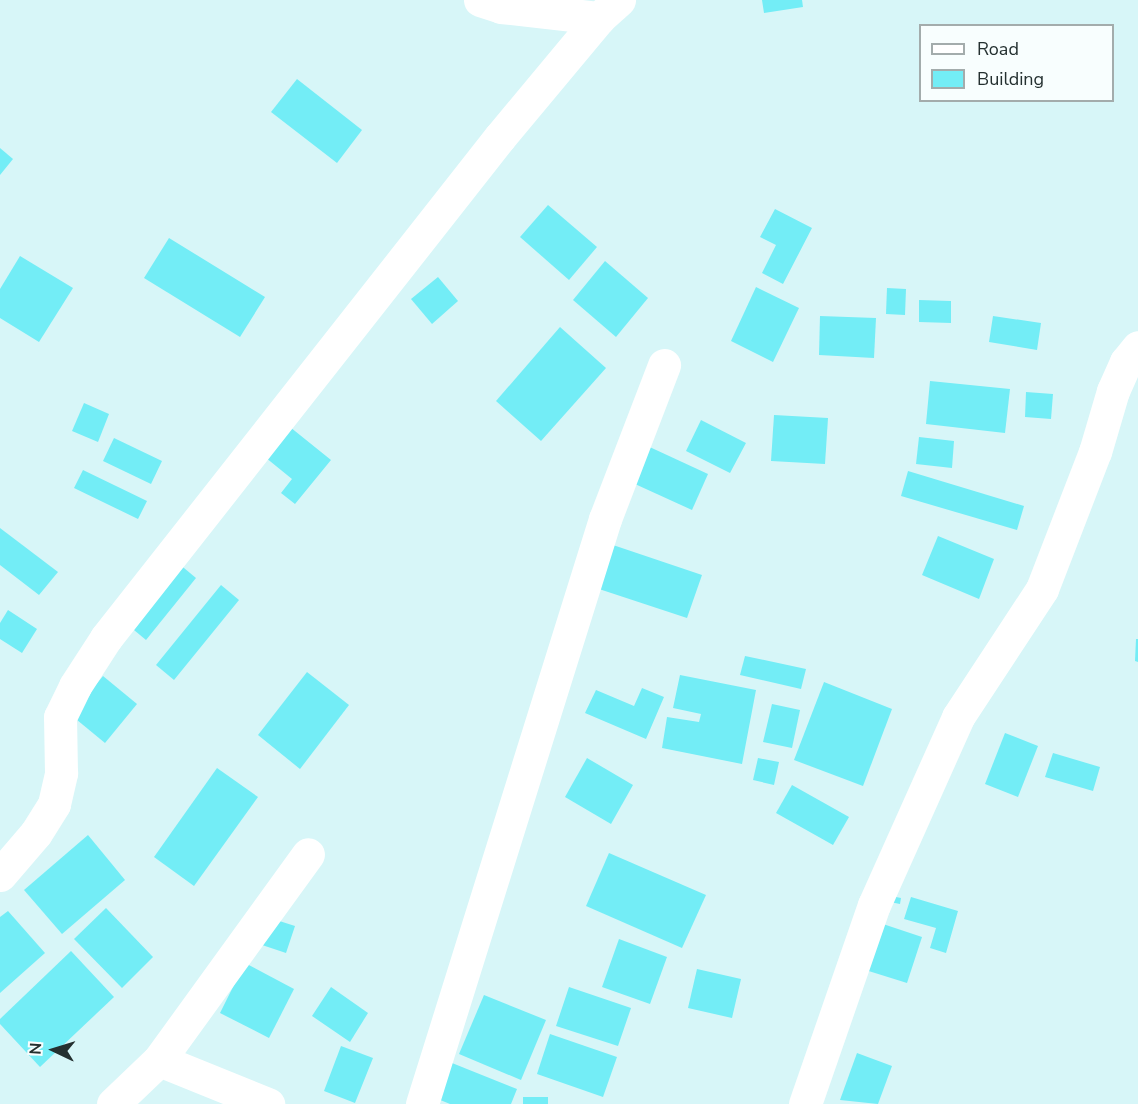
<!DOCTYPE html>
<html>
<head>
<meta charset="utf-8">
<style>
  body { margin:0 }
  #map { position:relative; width:1138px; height:1104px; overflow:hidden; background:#d7f6f8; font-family:"Nunito Sans",sans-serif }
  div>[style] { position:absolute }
  .building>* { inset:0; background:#73edf6 }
  .street>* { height:33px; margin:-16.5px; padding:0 16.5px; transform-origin:16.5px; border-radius:16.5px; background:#fff }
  span { translate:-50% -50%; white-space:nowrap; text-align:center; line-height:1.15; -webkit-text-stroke:4.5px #f8fefe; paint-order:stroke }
  .legend { position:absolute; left:919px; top:24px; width:195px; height:78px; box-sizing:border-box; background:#f8fefe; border:2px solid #a3acac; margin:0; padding:8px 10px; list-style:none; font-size:18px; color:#243030 }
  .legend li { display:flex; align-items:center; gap:12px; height:30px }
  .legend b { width:30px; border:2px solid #a3acac }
  .north { position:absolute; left:24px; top:1020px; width:60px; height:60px; -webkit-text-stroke:4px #f8fefe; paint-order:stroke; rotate:274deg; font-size:16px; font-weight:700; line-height:24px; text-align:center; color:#243030 }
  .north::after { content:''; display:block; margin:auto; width:21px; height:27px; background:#243030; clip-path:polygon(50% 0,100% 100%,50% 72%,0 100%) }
</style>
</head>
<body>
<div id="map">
  <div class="building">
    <div style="clip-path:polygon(762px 0,802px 0,803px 7px,764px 13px)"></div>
    <div style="clip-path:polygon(297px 79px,362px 130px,337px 163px,271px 112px)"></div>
    <div style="clip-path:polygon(0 148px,13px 159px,0 175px)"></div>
    <div style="clip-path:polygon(548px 205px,597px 247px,569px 280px,520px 237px)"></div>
    <div style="clip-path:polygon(775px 209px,812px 228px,783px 284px,762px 273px,776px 245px,760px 237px)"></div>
    <div style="clip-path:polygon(169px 238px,265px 297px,240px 337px,144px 278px)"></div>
    <div style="clip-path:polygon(20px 256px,73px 288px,39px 342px,0 318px,0 289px)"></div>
    <div style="clip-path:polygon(605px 261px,648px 298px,616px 337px,573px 300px)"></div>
    <div style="clip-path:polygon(438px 277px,458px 301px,432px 324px,411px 299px)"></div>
    <div style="clip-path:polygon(756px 287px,799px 308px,773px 362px,731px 341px)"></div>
    <div style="clip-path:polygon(887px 288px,906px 289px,905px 315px,886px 314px)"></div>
    <div style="clip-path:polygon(919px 300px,951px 301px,951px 323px,919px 322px)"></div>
    <div style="clip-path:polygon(820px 316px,876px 318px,874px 358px,819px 355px)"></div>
    <div style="clip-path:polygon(993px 316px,1041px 323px,1037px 350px,989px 342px)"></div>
    <div style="clip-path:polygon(560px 327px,606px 368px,541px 441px,496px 401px)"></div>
    <div style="clip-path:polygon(930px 381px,1010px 389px,1005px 433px,926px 424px)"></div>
    <div style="clip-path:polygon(1026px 392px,1053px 394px,1051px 419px,1025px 417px)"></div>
    <div style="clip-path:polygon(84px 403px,109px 414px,98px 442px,72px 431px)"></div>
    <div style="clip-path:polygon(774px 415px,828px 418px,825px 464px,771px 461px)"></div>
    <div style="clip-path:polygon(701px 420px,746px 443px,730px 473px,686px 451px)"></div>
    <div style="clip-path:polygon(285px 423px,331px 460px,295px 504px,281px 493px,292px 479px,260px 453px)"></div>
    <div style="clip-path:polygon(919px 437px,954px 441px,952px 468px,916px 464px)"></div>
    <div style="clip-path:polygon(114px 438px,162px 461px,151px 484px,103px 461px)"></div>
    <div style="clip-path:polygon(641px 443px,708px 474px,692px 510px,624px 479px)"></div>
    <div style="clip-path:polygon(83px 470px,147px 501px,138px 519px,74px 488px)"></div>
    <div style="clip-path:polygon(908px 471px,1024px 506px,1017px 530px,901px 496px)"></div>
    <div style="clip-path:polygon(0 528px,58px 572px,39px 595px,0 565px)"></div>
    <div style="clip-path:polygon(938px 536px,994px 559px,979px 599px,922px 575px)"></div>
    <div style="clip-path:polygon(613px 545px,702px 575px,687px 618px,599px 589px)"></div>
    <div style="clip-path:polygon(178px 563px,196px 578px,146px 640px,128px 625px)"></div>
    <div style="clip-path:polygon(221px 585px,239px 600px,174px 680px,156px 665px)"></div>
    <div style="clip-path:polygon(8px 610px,37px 629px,22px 653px,0 639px,0 623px)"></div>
    <div style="clip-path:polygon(1136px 639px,1138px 639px,1138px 662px,1135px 661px)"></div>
    <div style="clip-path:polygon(745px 656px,806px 669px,801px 689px,740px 675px)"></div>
    <div style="clip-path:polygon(307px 672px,349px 705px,300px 769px,258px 735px)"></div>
    <div style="clip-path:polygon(680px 675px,756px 690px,742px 764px,662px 748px,667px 717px,699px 722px,701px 714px,673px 708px)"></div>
    <div style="clip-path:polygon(103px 676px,137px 704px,105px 743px,71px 715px)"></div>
    <div style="clip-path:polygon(824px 682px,892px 709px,863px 786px,794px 760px)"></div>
    <div style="clip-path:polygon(642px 688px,664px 697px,646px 739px,585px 713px,596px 690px,634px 706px)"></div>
    <div style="clip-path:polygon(772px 704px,800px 710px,792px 748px,763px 742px)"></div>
    <div style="clip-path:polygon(1005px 733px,1038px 746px,1018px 797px,985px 784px)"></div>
    <div style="clip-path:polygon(1053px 753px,1100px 767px,1093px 791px,1045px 777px)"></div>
    <div style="clip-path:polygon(587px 758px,633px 785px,611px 824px,565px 797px)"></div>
    <div style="clip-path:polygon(758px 758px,779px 762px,774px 785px,753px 780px)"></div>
    <div style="clip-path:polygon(217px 768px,258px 797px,194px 886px,154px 857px)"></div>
    <div style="clip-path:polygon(792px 785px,849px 817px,833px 845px,776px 813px)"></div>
    <div style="clip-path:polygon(88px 835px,125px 880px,62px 934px,24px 890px)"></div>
    <div style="clip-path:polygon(609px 853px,706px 895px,682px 948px,586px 906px)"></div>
    <div style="clip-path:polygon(886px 895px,901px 898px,900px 904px,885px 901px)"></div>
    <div style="clip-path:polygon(911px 897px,958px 911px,946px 953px,930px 948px,936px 928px,904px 919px)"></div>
    <div style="clip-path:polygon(106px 908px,153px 957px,122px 988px,74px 939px)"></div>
    <div style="clip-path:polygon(8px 911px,45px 953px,0 993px,0 917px)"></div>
    <div style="clip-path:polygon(270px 918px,295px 926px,286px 953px,262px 945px)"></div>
    <div style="clip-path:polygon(874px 921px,922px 937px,907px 983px,859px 968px)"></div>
    <div style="clip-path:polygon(619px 939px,667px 957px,650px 1004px,602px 987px)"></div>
    <div style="clip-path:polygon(71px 951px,114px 997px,40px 1067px,0 1024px,0 1019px)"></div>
    <div style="clip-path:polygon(245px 963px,294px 989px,269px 1038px,220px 1013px)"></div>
    <div style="clip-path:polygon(697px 969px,741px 979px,732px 1018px,688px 1008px)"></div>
    <div style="clip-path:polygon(331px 987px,368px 1013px,350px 1042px,312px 1016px)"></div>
    <div style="clip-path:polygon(569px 987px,631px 1008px,618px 1046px,556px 1026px)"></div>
    <div style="clip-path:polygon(484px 995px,546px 1020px,521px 1080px,459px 1054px)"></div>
    <div style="clip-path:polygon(550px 1034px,617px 1057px,603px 1097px,537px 1074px)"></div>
    <div style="clip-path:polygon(341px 1046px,373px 1058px,355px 1103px,324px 1091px)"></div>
    <div style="clip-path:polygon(857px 1053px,892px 1066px,878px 1104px,840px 1100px)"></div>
    <div style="clip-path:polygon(447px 1061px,517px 1089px,511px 1104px,450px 1104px,433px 1097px)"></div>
    <div style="clip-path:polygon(523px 1097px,548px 1097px,548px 1104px,523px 1104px)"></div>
  </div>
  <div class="street">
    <div style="left:480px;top:0;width:22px;rotate:18deg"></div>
    <div style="left:501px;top:7px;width:99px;rotate:6.4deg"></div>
    <div style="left:0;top:875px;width:55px;rotate:-49.4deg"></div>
    <div style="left:36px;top:833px;width:34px;rotate:-58deg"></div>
    <div style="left:54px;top:804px;width:32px;rotate:-77deg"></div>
    <div style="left:61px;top:773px;width:56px;rotate:-91deg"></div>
    <div style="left:60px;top:717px;width:34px;rotate:-64deg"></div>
    <div style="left:75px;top:686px;width:57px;rotate:-57.1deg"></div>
    <div style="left:106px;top:638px;width:637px;rotate:-51.82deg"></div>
    <div style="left:500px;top:137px;width:155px;rotate:-50.2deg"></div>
    <div style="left:599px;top:18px;width:27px;rotate:-42deg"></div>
    <div style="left:159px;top:1060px;width:118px;rotate:22deg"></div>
    <div style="left:113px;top:1104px;width:64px;rotate:-43.7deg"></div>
    <div style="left:159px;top:1060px;width:254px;rotate:-54.1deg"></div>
    <div style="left:422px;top:1104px;width:613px;rotate:-72.63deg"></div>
    <div style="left:605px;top:519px;width:165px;rotate:-69deg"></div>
    <div style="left:805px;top:1104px;width:211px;rotate:-70.9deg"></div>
    <div style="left:874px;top:905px;width:206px;rotate:-65.9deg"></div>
    <div style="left:958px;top:717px;width:153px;rotate:-56.7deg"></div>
    <div style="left:1042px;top:589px;width:147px;rotate:-68.9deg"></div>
    <div style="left:1095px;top:452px;width:64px;rotate:-73.6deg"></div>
    <div style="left:1113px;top:391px;width:32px;rotate:-66deg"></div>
    <div style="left:1126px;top:362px;width:19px;rotate:-51deg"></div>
  </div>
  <ul class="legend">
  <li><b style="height:8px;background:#fff"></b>Road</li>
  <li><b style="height:16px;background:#73edf6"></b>Building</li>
  </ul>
  <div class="north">N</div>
</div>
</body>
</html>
